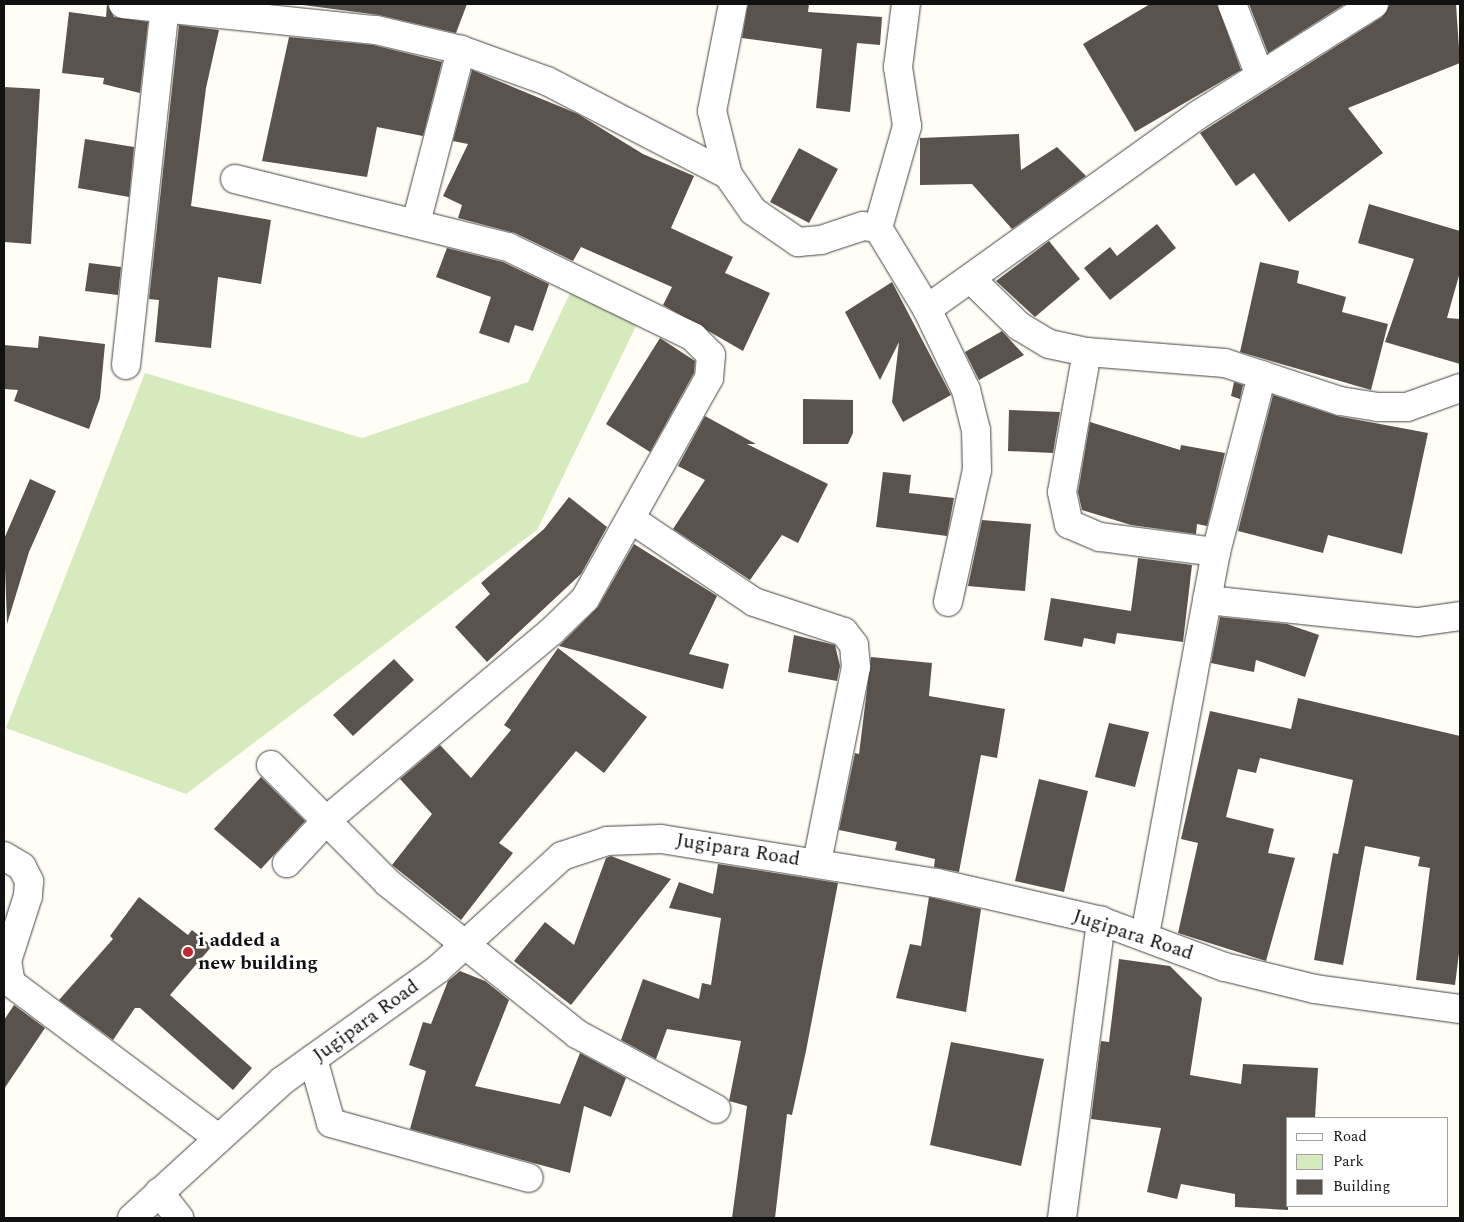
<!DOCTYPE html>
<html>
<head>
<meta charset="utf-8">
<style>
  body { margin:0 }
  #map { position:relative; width:1464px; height:1222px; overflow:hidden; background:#fffdf5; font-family:Spectral,serif }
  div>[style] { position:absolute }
  .green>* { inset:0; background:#d5ebbd }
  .building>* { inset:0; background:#5a524d }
  .roads { filter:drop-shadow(0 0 1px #444) drop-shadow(0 0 1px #444) }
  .street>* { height:28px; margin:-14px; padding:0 14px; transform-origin:14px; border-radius:14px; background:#fff }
  .dots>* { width:14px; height:14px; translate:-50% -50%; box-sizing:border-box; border:2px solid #fff; border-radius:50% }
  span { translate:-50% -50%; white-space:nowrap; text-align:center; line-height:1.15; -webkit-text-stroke:5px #fff; paint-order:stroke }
  .street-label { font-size:20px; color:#111 }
  .poi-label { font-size:20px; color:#111; font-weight:700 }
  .left { translate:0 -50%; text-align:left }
  .frame { position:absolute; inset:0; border:5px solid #111; pointer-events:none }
  .legend { position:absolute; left:1286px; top:1117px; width:162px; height:90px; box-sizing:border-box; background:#fff; border:1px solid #a0a0a0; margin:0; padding:6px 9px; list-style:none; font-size:15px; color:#111 }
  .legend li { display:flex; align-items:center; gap:10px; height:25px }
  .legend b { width:25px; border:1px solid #a0a0a0 }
</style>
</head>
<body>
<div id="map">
  <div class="green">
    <div style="clip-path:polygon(571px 291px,638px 322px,537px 530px,186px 794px,6px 728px,145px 373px,362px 438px,528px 382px)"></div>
  </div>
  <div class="building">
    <div style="clip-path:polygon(107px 4px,114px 17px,148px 22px,140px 93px,103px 84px,104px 78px,62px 73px,69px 12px,106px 17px)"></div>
    <div style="clip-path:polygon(295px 4px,467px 4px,456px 33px,379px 15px)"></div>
    <div style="clip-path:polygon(748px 4px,809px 4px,808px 12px,882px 17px,880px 45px,857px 43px,850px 112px,816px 108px,822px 49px,742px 38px)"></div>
    <div style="clip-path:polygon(1150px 4px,1217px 4px,1241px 70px,1135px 132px,1083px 44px)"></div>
    <div style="clip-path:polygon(1249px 4px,1345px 4px,1268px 53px)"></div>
    <div style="clip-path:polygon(1390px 4px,1456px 4px,1460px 63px,1348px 108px,1383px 153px,1289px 222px,1254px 173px,1236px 186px,1200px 133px,1382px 17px)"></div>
    <div style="clip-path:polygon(179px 25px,219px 30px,206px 88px,191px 206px,271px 220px,261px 284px,218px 277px,211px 348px,155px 342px,159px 300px,149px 299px)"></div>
    <div style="clip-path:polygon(289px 37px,373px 45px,442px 62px,423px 136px,377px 127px,367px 177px,262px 161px)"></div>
    <div style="clip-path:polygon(472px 70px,578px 114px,643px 154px,694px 176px,671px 228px,733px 257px,725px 273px,770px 293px,743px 351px,663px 305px,672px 287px,581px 247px,573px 261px,515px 233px,458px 218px,462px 205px,443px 196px,468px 144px,453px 141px)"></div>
    <div style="clip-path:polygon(4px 87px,40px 89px,31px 244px,4px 242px)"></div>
    <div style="clip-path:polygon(1019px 134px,1021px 170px,1057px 147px,1086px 176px,1012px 229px,972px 184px,920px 185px,920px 138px)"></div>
    <div style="clip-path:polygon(85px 139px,134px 147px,129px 197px,78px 188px)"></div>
    <div style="clip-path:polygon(799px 148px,838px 169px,809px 223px,770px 202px)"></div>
    <div style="clip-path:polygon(1369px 204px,1460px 231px,1460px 272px,1447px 318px,1460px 319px,1460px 364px,1385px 342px,1414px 259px,1358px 243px)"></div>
    <div style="clip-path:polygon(1157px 224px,1176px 248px,1110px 300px,1084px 268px,1110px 247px,1117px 256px)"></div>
    <div style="clip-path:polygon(1049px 241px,1080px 279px,1035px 317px,996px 281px)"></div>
    <div style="clip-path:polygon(447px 248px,503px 262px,549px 284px,533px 331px,515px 325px,509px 343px,479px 333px,491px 297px,436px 277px)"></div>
    <div style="clip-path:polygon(1260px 262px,1299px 271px,1297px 283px,1346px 297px,1342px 312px,1388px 324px,1371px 390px,1240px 352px)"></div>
    <div style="clip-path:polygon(89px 263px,121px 267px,118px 295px,85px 291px)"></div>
    <div style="clip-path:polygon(892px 282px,951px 395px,903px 422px,892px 402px,899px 342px,880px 380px,845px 312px)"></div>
    <div style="clip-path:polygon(1002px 331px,1024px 355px,979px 380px,965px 352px)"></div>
    <div style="clip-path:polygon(39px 336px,105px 344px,100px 398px,89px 429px,14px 401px,18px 390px,4px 389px,4px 345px,38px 348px)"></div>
    <div style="clip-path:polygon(660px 338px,695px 361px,694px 373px,650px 452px,606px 424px)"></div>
    <div style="clip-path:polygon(1234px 382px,1243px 385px,1240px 399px,1231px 396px)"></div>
    <div style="clip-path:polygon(1273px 395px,1337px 416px,1428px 433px,1402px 554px,1328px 535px,1323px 553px,1238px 531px)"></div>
    <div style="clip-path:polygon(803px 399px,853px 400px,853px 433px,848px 444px,803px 444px)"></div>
    <div style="clip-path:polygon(1009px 410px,1060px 412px,1053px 453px,1008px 451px)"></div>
    <div style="clip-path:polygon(705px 416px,756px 444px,747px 444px,828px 484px,798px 543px,782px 535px,750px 580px,673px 529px,705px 480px,678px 466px)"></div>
    <div style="clip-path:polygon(1090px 422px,1180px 450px,1181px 445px,1225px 453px,1207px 526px,1197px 524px,1196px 534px,1131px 525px,1082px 510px,1078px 492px)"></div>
    <div style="clip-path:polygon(883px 472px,911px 475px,909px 493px,954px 498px,947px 536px,876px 527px)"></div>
    <div style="clip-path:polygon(30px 479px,56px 491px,29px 552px,7px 624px,4px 539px)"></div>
    <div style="clip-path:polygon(569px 497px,607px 527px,581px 574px,487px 662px,455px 627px,490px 594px,481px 583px,544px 529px)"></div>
    <div style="clip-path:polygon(982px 520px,1031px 524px,1025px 591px,968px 586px)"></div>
    <div style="clip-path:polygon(634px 544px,717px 596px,689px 654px,729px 664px,723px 689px,559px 646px,598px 607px)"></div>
    <div style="clip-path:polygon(1138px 558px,1192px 565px,1183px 642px,1117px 633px,1115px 644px,1084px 638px,1082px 647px,1044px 640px,1051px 598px,1131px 611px)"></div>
    <div style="clip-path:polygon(1220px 617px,1287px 624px,1319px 635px,1305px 677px,1256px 660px,1254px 672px,1211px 663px)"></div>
    <div style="clip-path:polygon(794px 635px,835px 645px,840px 666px,837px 681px,788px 672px)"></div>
    <div style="clip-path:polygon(558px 648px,647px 717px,604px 773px,576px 751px,499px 843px,513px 853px,461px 920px,392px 865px,432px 814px,400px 779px,440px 745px,471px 778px,511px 730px,504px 725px)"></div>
    <div style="clip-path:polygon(871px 657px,932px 663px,929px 696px,1005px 709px,997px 758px,981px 755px,959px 872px,934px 867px,935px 859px,895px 850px,897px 842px,839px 830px,855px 753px,859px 754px)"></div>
    <div style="clip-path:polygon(394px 659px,414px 680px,353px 736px,333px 715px)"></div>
    <div style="clip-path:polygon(1298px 698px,1460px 736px,1460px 945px,1455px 985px,1416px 980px,1430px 868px,1418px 866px,1420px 857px,1365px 846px,1343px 965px,1314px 960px,1333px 853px,1338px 854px,1353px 780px,1260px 758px,1256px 773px,1238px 769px,1226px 817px,1274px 829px,1268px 853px,1295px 858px,1266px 961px,1178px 933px,1198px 843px,1181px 839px,1210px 711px,1291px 729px)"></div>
    <div style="clip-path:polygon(1109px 723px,1149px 732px,1135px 787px,1095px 777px)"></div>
    <div style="clip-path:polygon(261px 777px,305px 821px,261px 869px,214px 829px)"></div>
    <div style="clip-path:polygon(1039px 779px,1088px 791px,1064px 892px,1015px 881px)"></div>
    <div style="clip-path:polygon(611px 856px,671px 879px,571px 1005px,514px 961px,545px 922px,574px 945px,606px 858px)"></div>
    <div style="clip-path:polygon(718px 864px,838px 883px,806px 1051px,792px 1115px,787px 1114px,775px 1218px,732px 1218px,747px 1106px,729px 1101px,741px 1041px,667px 1029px,656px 1059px,621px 1040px,643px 979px,699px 999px,702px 983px,711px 985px,721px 918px,669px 908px,679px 882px,713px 894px)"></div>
    <div style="clip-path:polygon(139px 897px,188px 935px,192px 930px,212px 946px,170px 995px,252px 1068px,233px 1090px,140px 1008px,135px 1008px,113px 1040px,59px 1000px,113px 939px,110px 936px)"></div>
    <div style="clip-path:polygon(929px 897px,981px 909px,966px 1012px,896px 998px,910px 944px,921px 946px)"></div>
    <div style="clip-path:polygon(1119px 959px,1170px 966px,1202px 998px,1190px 1075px,1241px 1084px,1243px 1064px,1318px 1068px,1315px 1118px,1288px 1118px,1288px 1210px,1235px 1207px,1235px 1194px,1181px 1184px,1177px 1199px,1147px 1192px,1161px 1128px,1091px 1119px,1101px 1041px,1109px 1042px)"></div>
    <div style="clip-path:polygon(460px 971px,485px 981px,509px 1000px,475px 1086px,560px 1104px,580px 1053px,626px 1078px,611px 1117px,584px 1106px,570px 1173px,410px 1129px,426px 1071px,409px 1065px,423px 1022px,431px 1024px,448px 981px)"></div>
    <div style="clip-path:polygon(14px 1005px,45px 1028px,4px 1089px,4px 1020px)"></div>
    <div style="clip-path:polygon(951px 1042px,1044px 1059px,1021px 1166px,930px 1145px)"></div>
  </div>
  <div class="roads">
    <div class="street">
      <div style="left:123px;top:4px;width:254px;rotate:5.9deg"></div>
      <div style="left:376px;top:30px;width:87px;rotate:13.2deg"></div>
      <div style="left:461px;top:50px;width:91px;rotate:19.8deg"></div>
      <div style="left:547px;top:81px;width:204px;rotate:27.4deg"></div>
      <div style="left:733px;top:4px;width:109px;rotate:101.1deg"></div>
      <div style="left:712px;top:111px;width:66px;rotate:76deg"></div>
      <div style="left:728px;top:175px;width:44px;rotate:55.2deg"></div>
      <div style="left:753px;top:211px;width:55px;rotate:34.6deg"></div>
      <div style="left:798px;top:242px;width:23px;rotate:-5deg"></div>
      <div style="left:821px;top:240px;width:44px;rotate:-18.4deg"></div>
      <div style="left:863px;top:226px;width:15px;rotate:8deg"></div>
      <div style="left:878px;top:228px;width:95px;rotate:58.8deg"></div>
      <div style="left:927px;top:309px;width:90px;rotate:64.3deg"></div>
      <div style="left:966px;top:390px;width:41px;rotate:76deg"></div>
      <div style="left:976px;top:430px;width:40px;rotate:88.6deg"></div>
      <div style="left:977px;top:470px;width:135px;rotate:102.4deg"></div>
      <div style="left:1232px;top:4px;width:77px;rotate:68.7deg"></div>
      <div style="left:235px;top:179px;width:281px;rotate:14deg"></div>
      <div style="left:508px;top:247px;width:206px;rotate:25.9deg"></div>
      <div style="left:693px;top:337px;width:25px;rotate:45deg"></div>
      <div style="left:711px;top:355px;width:23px;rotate:95deg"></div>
      <div style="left:709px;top:378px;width:253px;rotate:119.3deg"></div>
      <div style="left:585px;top:599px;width:46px;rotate:135.9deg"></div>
      <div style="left:552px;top:631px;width:294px;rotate:140deg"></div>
      <div style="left:327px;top:820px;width:59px;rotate:132.9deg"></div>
      <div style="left:416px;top:223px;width:179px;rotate:-75.4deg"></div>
      <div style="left:878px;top:228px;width:106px;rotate:-74.1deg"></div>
      <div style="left:907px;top:126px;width:60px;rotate:-98.7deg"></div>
      <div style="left:898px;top:67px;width:64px;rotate:-82.8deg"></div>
      <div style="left:972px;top:280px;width:66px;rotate:44.4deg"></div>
      <div style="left:1019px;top:326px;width:35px;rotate:31deg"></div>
      <div style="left:1049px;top:344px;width:39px;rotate:12deg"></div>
      <div style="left:1087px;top:352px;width:138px;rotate:4.6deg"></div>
      <div style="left:1225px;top:363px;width:121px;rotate:18.3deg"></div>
      <div style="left:1340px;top:401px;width:37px;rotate:9deg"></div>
      <div style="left:1377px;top:407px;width:30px"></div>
      <div style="left:1407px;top:407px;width:56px;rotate:-19.7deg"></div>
      <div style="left:927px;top:309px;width:333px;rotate:-35.6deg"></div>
      <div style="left:1198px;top:115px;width:208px;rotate:-32.2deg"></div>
      <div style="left:1087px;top:352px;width:142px;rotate:100.1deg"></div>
      <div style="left:1062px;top:492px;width:33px;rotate:78deg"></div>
      <div style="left:1069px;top:524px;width:34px;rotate:23deg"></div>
      <div style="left:1100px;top:537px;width:117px;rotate:7.4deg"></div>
      <div style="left:126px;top:365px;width:360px;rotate:-83.8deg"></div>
      <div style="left:631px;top:519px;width:148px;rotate:34deg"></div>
      <div style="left:754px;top:602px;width:95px;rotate:18.4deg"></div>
      <div style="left:844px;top:632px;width:16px;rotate:52deg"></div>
      <div style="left:854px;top:645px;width:22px;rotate:85deg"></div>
      <div style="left:856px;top:667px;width:199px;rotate:101.3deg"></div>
      <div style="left:1207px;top:600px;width:212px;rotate:6deg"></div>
      <div style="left:1418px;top:622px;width:42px;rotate:-8.1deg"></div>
      <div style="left:271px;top:765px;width:166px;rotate:45.2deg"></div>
      <div style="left:388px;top:883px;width:242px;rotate:38.6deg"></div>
      <div style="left:577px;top:1034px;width:158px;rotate:28.3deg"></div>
      <div style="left:4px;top:856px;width:21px;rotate:31deg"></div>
      <div style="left:22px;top:867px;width:16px;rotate:63deg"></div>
      <div style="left:29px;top:881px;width:15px;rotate:94deg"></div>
      <div style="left:28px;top:896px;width:68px;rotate:107.9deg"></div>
      <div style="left:7px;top:961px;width:22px;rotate:80deg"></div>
      <div style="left:11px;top:983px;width:257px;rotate:36.8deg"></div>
      <div style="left:1145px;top:935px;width:390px;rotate:-79.5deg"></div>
      <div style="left:1216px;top:552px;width:183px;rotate:-75.4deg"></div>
      <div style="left:313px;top:1059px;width:66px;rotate:74.3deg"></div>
      <div style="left:331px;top:1123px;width:205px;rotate:15.5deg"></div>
      <div style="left:159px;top:1192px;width:33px;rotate:52deg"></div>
      <div style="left:132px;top:1218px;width:203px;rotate:-42.4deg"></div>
      <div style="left:282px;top:1081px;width:191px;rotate:-35.6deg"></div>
      <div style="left:437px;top:970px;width:169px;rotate:-42.4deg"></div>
      <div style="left:562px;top:856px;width:47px;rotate:-18.4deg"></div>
      <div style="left:607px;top:841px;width:54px;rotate:-2.1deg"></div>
      <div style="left:661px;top:839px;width:279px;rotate:9.1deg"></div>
      <div style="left:937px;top:883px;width:168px;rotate:13deg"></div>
      <div style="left:1101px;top:921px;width:132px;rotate:20.4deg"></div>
      <div style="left:1225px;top:967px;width:93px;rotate:13.7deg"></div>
      <div style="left:1315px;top:989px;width:146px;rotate:7.9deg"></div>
      <div style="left:1062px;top:1218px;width:300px;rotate:-82.5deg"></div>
    </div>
  </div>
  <div class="dots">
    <div style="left:188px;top:952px;background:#c4262e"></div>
  </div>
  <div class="street-label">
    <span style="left:738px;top:850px;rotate:9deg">Jugipara Road</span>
    <span style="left:1133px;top:935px;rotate:18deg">Jugipara Road</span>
    <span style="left:366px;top:1021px;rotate:-36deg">Jugipara Road</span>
  </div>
  <div class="poi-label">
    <span class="left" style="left:198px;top:952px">i added a<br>new building</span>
  </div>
  <div class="frame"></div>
  <ul class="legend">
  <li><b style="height:6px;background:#fff"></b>Road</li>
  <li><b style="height:14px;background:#d5ebbd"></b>Park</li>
  <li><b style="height:14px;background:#5a524d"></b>Building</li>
  </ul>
</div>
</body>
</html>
